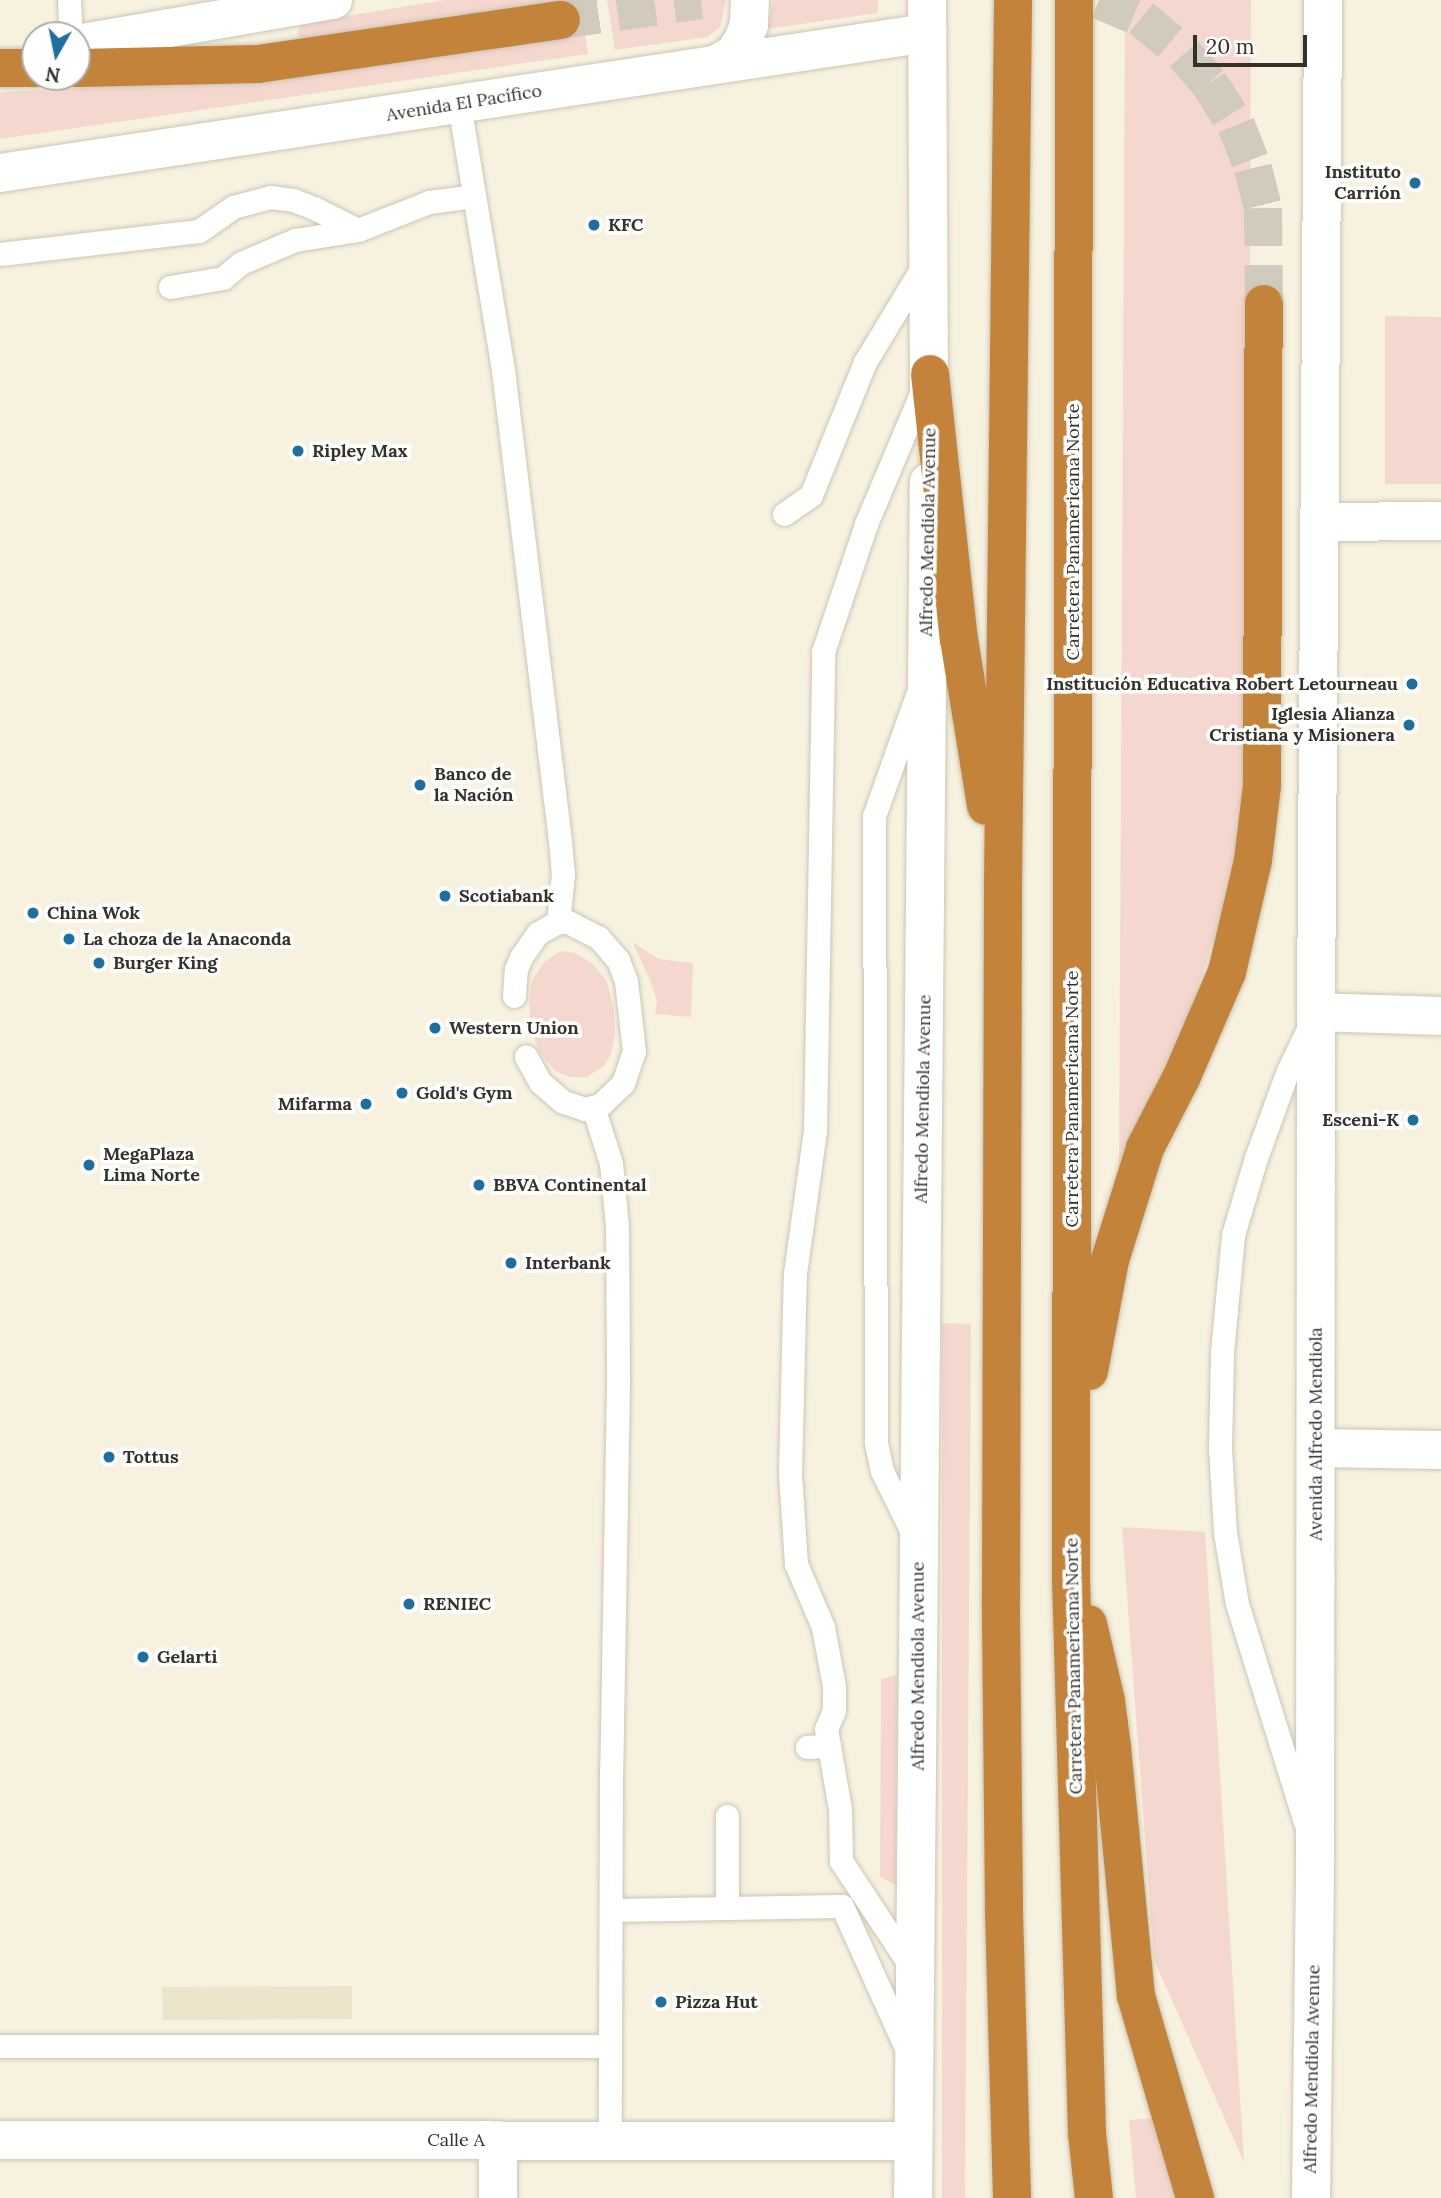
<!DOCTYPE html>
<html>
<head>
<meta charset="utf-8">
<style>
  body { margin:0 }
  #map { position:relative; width:1441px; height:2198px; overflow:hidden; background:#f7f2e0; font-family:Lora,serif }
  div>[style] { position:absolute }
  .built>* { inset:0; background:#ece5cc }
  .green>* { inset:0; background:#f4d7cf }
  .motorway-tunnel>* { height:38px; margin-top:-19px; transform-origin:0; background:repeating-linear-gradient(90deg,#d0cbbc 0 38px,transparent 0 57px) }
  .roads { filter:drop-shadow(0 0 2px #cbc6b4) drop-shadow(0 0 2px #cbc6b4) }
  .service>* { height:23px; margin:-11.5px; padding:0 11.5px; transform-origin:11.5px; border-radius:11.5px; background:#fff }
  .minor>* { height:38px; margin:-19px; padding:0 19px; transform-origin:19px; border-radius:19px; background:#fff }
  .secondary>* { height:38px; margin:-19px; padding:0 19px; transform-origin:19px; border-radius:19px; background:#fff }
  .motorway>* { height:38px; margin:-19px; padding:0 19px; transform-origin:19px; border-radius:19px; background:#c4833a }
  .dots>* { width:19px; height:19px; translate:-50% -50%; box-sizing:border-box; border:4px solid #fff; border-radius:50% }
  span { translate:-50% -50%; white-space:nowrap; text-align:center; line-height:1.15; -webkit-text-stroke:7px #fff; paint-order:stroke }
  .street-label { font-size:18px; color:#33312a }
  .poi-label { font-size:18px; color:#33312a; font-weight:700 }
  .right { translate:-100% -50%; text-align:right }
  .left { translate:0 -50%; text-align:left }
  .north { position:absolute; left:21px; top:21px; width:70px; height:70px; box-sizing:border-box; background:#fff; border:2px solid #adadaa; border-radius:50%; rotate:189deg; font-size:19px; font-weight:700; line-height:28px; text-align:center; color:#33312a }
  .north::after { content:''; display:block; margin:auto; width:24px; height:32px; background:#1d6fa0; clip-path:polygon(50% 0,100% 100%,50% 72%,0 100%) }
  .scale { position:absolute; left:1193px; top:35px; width:114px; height:32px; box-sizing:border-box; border:4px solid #33312a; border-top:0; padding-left:9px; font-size:21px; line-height:24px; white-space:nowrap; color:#33312a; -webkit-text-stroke:5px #fff; paint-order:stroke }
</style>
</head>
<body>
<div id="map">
  <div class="built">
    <div style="clip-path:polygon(352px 1986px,352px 2019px,163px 2020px,162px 1987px)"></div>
  </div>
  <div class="green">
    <div style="clip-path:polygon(446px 0,575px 0,305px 41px,297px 34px,301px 23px)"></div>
    <div style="clip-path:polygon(607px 0,726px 0,720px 27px,708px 37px,615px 50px)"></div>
    <div style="clip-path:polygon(773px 0,878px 0,878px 13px,767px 29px)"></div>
    <div style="clip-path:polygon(1125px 0,1251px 0,1248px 761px,1240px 827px,1216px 932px,1192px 1005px,1119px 1164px)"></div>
    <div style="clip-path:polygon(585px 34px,588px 54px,0 139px,0 92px,242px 80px)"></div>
    <div style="clip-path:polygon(1385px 316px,1441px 317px,1441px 484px,1385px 484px)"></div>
    <div style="clip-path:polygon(633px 943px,659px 959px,693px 963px,691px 1017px,655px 1014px,657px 1001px,650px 980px)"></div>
    <div style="clip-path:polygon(561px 951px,576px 953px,593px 964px,607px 982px,614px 1010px,615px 1035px,611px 1054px,604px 1066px,587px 1077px,570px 1077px,555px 1071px,540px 1053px,531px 1030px,529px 1002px,532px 981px,544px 962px)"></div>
    <div style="clip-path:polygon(942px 1323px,971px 1324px,965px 2198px,942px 2198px)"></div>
    <div style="clip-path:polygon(1122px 1527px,1205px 1532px,1244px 2162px,1154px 1960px)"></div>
    <div style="clip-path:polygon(897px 1675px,896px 1885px,880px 1877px,881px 1679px)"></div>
    <div style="clip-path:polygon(1153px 2118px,1179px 2198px,1136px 2198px,1129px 2120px)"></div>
  </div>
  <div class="motorway-tunnel">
    <div style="left:1099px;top:0;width:46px;rotate:23.2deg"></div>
    <div style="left:1141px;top:18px;width:56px;rotate:39.9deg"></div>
    <div style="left:1184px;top:54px;width:38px;rotate:49deg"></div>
    <div style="left:1209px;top:83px;width:50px;rotate:57.3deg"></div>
    <div style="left:1236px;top:125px;width:46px;rotate:68.4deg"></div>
    <div style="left:1253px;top:168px;width:41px;rotate:76deg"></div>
    <div style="left:1263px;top:208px;width:96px;rotate:89.4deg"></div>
    <div style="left:561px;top:20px;width:141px;rotate:-8.1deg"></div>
  </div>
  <div class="roads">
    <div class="service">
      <div style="left:69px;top:0;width:35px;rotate:87deg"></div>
      <div style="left:459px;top:104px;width:270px;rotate:80.6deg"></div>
      <div style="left:503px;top:370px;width:474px;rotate:83.1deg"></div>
      <div style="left:560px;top:841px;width:33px;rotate:85deg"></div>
      <div style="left:563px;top:874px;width:48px;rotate:95.9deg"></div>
      <div style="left:0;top:254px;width:200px;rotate:-6.6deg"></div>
      <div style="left:199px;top:231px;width:42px;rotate:-35.2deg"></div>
      <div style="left:233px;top:207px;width:38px;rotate:-15deg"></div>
      <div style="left:270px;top:197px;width:23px;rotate:7deg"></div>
      <div style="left:293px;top:200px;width:22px;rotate:21deg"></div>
      <div style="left:314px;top:208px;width:49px;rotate:26.6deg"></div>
      <div style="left:170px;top:287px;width:54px;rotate:-9.6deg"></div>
      <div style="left:223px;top:278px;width:23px;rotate:-40deg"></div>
      <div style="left:241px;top:263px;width:59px;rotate:-23.1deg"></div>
      <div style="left:295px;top:240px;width:64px;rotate:-9deg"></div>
      <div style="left:358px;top:230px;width:76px;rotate:-21.5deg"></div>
      <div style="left:429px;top:202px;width:45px;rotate:-7.6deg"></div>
      <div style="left:784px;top:514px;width:33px;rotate:-35deg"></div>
      <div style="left:811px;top:495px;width:144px;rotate:-67.9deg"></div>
      <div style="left:865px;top:362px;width:116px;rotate:-58.8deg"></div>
      <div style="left:514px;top:996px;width:27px;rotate:-86deg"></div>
      <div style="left:516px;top:969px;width:13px;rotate:-67deg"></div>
      <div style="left:521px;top:957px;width:29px;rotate:-55deg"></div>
      <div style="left:538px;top:933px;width:23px;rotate:-29deg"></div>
      <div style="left:558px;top:922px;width:10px"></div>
      <div style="left:568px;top:922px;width:34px;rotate:27deg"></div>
      <div style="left:598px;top:937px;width:30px;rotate:49deg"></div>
      <div style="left:618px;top:960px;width:22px;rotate:69deg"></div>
      <div style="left:626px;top:981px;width:70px;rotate:83.5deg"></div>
      <div style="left:634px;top:1051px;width:34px;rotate:109deg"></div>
      <div style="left:623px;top:1083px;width:32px;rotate:136deg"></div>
      <div style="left:600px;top:1105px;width:16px;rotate:165deg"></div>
      <div style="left:585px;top:1109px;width:23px;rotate:-162deg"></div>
      <div style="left:563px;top:1102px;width:30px;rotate:-139deg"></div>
      <div style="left:540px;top:1082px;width:29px;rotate:-119deg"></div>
      <div style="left:593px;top:1107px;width:59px;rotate:72.2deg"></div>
      <div style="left:611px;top:1163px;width:63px;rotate:84.6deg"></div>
      <div style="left:617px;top:1226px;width:158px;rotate:89.6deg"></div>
      <div style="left:618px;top:1384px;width:386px;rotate:91deg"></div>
      <div style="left:611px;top:1770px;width:371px;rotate:90.2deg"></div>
      <div style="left:913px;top:1534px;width:70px;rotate:-116.2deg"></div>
      <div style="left:882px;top:1471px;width:30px;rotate:-102deg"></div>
      <div style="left:876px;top:1442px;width:626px;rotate:-90.18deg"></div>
      <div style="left:874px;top:816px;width:128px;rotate:-70.4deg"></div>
      <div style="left:807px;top:1747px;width:22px;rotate:-3deg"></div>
      <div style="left:727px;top:1816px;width:91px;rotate:90deg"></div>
      <div style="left:1305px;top:1822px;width:228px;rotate:-107.3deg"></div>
      <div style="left:1237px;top:1604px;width:73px;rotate:-99.5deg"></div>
      <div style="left:1225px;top:1532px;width:83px;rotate:-93.4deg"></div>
      <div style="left:1220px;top:1449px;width:97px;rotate:-88.8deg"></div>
      <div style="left:1222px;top:1352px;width:118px;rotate:-84.6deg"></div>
      <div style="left:1233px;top:1235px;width:80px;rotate:-73.4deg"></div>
      <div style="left:1256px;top:1158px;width:90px;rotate:-70deg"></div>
      <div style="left:1287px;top:1073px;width:53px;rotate:-64.4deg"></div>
      <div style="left:611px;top:1910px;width:231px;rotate:-1deg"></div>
      <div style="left:842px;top:1906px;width:158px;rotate:65.7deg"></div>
      <div style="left:913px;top:1970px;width:131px;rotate:-123.4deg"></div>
      <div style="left:841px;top:1861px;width:52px;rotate:-91.1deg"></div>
      <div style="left:840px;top:1809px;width:81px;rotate:-99.9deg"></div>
      <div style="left:826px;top:1729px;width:21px;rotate:-67deg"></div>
      <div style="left:834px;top:1710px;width:24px;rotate:-90deg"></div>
      <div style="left:834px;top:1686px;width:60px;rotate:-100.6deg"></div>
      <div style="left:823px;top:1627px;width:69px;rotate:-113.2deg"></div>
      <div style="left:796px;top:1564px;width:91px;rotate:-93.8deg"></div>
      <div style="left:790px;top:1473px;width:200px;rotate:-88.6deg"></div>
      <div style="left:795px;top:1273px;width:144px;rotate:-82deg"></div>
      <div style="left:815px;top:1130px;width:478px;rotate:-89deg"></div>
      <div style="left:823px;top:652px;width:135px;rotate:-71.4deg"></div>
      <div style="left:866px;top:524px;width:149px;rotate:-67.1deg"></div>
      <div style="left:0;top:2046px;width:610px"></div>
    </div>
    <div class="minor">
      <div style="left:1322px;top:522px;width:119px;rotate:-0.5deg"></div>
      <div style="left:1316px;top:1012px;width:125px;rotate:1.8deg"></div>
      <div style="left:1317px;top:1448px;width:124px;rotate:0.9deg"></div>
      <div style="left:0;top:2140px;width:913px;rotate:0.06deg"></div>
      <div style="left:498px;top:2140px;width:58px;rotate:90deg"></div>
    </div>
    <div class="secondary">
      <div style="left:927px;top:0;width:407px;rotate:89.7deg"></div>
      <div style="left:77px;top:44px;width:260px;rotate:-9.8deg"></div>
      <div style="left:717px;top:64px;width:20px;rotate:-30deg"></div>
      <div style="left:734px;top:54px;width:17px;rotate:-57deg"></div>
      <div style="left:743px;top:40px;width:16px;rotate:-68deg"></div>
      <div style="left:749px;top:25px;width:25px;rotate:-88deg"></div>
      <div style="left:0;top:173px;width:938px;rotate:-8.59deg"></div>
      <div style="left:913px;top:2198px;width:1716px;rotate:-89.47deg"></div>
      <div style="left:1311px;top:2198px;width:343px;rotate:-89.3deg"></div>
      <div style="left:1315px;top:1855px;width:843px;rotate:-89.93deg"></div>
      <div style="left:1316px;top:1012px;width:1012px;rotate:-89.6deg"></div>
    </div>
    <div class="motorway">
      <div style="left:1074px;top:0;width:1578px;rotate:90.11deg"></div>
      <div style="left:1071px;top:1578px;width:555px;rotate:88.35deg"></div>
      <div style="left:1087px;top:2133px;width:65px;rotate:83.9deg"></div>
      <div style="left:0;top:68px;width:35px"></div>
      <div style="left:77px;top:68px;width:181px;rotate:-1.3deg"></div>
      <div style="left:258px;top:64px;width:306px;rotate:-8.3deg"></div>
      <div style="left:930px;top:374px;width:267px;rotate:83.8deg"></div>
      <div style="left:959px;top:639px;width:169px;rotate:80.8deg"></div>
      <div style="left:1089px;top:1371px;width:113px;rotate:-79.3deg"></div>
      <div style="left:1110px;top:1260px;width:117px;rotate:-72.6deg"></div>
      <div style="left:1145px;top:1148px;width:81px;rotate:-62.8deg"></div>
      <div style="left:1182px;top:1076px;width:113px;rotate:-66.6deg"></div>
      <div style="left:1227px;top:972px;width:115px;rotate:-76.9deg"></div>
      <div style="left:1253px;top:860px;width:75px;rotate:-83.1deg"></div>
      <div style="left:1262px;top:786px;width:482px;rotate:-89.8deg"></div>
      <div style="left:1088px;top:1624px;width:79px;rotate:76.8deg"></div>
      <div style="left:1106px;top:1701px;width:46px;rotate:82.6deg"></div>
      <div style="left:1112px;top:1747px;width:250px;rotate:84.5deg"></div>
      <div style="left:1136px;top:1996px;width:210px;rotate:73.7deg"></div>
      <div style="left:1012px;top:2198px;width:294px;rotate:-91.6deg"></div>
      <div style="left:1004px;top:1904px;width:305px;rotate:-90.6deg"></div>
      <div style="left:1001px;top:1599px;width:714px;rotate:-89.84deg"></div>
      <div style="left:1003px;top:885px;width:885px;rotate:-89.35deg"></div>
    </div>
  </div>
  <div class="dots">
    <div style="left:1415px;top:183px;background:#1d6fa0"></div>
    <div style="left:594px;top:225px;background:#1d6fa0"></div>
    <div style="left:298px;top:451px;background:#1d6fa0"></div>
    <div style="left:1412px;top:684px;background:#1d6fa0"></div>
    <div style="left:1409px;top:725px;background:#1d6fa0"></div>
    <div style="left:420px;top:785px;background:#1d6fa0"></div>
    <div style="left:445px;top:896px;background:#1d6fa0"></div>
    <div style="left:33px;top:913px;background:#1d6fa0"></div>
    <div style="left:69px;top:939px;background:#1d6fa0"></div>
    <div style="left:99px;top:963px;background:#1d6fa0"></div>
    <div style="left:435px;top:1028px;background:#1d6fa0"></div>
    <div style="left:402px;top:1093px;background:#1d6fa0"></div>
    <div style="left:366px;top:1104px;background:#1d6fa0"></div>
    <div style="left:1413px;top:1120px;background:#1d6fa0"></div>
    <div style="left:89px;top:1165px;background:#1d6fa0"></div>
    <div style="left:479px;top:1185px;background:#1d6fa0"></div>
    <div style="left:511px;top:1263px;background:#1d6fa0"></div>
    <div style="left:109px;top:1457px;background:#1d6fa0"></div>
    <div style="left:409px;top:1604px;background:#1d6fa0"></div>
    <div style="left:143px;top:1657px;background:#1d6fa0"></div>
    <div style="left:661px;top:2002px;background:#1d6fa0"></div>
  </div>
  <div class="street-label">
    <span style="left:464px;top:103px;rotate:-9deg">Avenida El Pacífico</span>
    <span style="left:928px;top:532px;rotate:-89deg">Alfredo Mendiola Avenue</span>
    <span style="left:1073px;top:532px;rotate:-90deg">Carretera Panamericana Norte</span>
    <span style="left:923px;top:1099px;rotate:-89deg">Alfredo Mendiola Avenue</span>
    <span style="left:1072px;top:1099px;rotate:-90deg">Carretera Panamericana Norte</span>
    <span style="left:1316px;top:1434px;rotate:-90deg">Avenida Alfredo Mendiola</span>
    <span style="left:918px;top:1666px;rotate:-90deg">Alfredo Mendiola Avenue</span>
    <span style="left:1074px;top:1666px;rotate:-91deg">Carretera Panamericana Norte</span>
    <span style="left:1312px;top:2069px;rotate:-89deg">Alfredo Mendiola Avenue</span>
    <span style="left:456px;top:2140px">Calle A</span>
  </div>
  <div class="poi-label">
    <span class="right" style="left:1401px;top:183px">Instituto<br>Carrión</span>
    <span class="left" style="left:608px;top:225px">KFC</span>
    <span class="left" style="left:312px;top:451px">Ripley Max</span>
    <span class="right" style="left:1398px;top:684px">Institución Educativa Robert Letourneau</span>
    <span class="right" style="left:1395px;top:725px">Iglesia Alianza<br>Cristiana y Misionera</span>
    <span class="left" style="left:434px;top:785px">Banco de<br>la Nación</span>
    <span class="left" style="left:459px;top:896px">Scotiabank</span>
    <span class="left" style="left:47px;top:913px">China Wok</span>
    <span class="left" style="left:83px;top:939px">La choza de la Anaconda</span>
    <span class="left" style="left:113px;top:963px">Burger King</span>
    <span class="left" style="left:449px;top:1028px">Western Union</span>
    <span class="left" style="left:416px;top:1093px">Gold's Gym</span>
    <span class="right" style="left:352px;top:1104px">Mifarma</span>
    <span class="right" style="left:1399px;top:1120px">Esceni-K</span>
    <span class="left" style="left:103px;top:1165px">MegaPlaza<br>Lima Norte</span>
    <span class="left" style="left:493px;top:1185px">BBVA Continental</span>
    <span class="left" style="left:525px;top:1263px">Interbank</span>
    <span class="left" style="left:123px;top:1457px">Tottus</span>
    <span class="left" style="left:423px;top:1604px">RENIEC</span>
    <span class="left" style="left:157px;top:1657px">Gelarti</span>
    <span class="left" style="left:675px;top:2002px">Pizza Hut</span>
  </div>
  <div class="north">N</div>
  <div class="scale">20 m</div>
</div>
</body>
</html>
